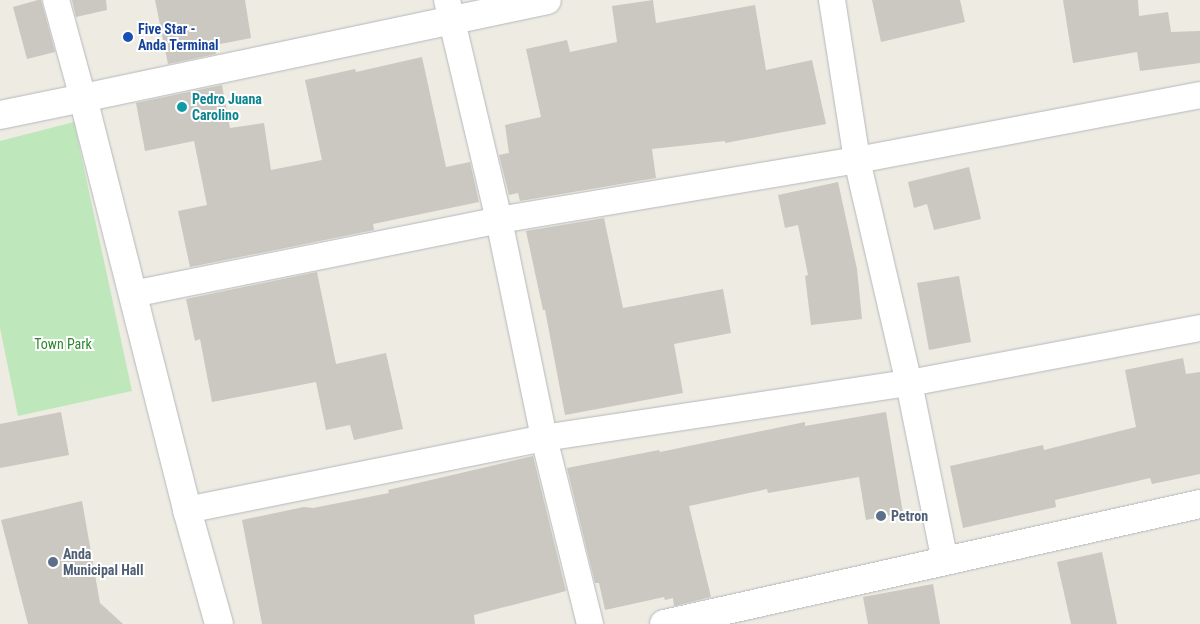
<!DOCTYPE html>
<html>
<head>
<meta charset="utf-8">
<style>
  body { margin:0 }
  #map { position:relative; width:1200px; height:624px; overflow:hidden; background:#eeebe2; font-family:"Roboto Condensed",sans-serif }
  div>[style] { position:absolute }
  .green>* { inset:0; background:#bee7bc }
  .building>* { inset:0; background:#cbc7c1 }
  .roads { filter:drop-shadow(0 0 1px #b4b8bd) drop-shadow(0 0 1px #b4b8bd) }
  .street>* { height:26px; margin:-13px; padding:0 13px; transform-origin:13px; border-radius:13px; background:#fff }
  .secondary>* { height:28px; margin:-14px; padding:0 14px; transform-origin:14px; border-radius:14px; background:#fff }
  .dots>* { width:14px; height:14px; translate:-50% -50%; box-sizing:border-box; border:2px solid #fff; border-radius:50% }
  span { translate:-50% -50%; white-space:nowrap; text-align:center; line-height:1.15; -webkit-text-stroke:4px #fff; paint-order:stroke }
  .transit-label { font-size:14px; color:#164399; font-weight:700 }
  .left { translate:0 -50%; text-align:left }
  .culture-label { font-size:14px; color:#0d838f; font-weight:700 }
  .park-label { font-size:14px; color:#2f8530 }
  .service-label { font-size:14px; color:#4e5e75; font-weight:700 }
</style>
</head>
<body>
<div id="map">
  <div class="green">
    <div style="clip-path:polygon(74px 122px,132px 391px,18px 416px,0 328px,0 141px)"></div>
  </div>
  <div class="building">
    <div style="clip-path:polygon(38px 0,41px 0,55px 52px,27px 59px,13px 7px)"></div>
    <div style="clip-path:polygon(72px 0,106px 0,107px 10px,76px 17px)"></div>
    <div style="clip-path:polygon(155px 0,245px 0,251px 38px,215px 45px,216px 54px,168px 64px)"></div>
    <div style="clip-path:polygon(653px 0,656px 23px,755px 5px,766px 70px,812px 60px,826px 124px,725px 143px,725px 141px,652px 149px,656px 178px,520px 201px,518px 193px,509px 195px,499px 155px,509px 153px,505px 125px,541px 117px,526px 49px,567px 40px,570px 52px,617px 42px,612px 6px)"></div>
    <div style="clip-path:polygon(872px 0,960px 0,965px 22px,881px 42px)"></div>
    <div style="clip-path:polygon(1063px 0,1138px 0,1139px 16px,1168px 12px,1171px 32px,1200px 31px,1200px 63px,1140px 71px,1137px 52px,1073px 63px)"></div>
    <div style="clip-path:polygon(422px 57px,446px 167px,470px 162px,479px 202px,373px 224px,374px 230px,190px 267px,178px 211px,207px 205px,194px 141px,145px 151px,136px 103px,222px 85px,230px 128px,264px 123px,271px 170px,322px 160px,305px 80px,355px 69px,356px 72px)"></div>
    <div style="clip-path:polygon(969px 167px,981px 219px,934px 230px,927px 204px,914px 208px,908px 182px)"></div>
    <div style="clip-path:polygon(838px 182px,857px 269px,862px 319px,811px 325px,805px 276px,808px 275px,798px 225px,785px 228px,778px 195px)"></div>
    <div style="clip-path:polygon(604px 218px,623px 308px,723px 289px,731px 333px,674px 344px,683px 393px,565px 415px,545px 310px,543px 310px,526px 231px)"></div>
    <div style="clip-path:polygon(317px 272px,336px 364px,386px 353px,403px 429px,354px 440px,350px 425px,326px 430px,316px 382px,212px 402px,200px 339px,195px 341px,186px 299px)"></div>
    <div style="clip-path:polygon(959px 276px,971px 342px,929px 350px,917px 283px)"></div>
    <div style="clip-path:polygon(1183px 358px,1186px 374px,1200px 372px,1200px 474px,1152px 484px,1150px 478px,1055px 500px,1056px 507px,963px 528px,950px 466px,1043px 445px,1044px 450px,1136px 427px,1125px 370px)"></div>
    <div style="clip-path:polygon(61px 412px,69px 455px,0 468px,0 424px)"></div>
    <div style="clip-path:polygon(886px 412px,903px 513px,866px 520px,859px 477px,768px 493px,767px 489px,689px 506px,711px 597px,674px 606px,673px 598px,665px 600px,664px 597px,605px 610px,599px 583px,595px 583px,567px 468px,659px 450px,660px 452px,805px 422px,805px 426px)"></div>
    <div style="clip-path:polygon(533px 456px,566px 591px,474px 615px,475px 624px,262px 624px,242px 520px,304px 507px,313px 508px,389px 493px,388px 490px)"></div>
    <div style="clip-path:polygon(82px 501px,100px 603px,123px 624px,28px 624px,1px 520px)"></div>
    <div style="clip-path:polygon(1102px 552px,1117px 624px,1071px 624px,1057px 562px)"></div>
    <div style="clip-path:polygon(933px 584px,940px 624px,868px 624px,863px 597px)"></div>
  </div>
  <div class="roads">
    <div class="street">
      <div style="left:56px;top:0;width:102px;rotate:74.6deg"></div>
      <div style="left:447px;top:0;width:226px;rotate:76.7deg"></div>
      <div style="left:499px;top:220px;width:223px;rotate:78.3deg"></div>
      <div style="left:544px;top:438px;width:192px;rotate:76.1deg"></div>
      <div style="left:832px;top:0;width:162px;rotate:81.1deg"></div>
      <div style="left:857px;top:160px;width:229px;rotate:76.9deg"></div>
      <div style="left:909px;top:383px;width:182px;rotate:78.6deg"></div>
      <div style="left:133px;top:294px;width:373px;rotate:-11.4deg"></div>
      <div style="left:499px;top:220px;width:363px;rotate:-9.5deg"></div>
      <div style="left:857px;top:160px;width:349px;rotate:-10.7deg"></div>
      <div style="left:187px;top:510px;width:364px;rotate:-11.4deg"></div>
      <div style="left:544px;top:438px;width:369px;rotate:-8.6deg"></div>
      <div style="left:909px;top:383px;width:296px;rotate:-10.7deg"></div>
    </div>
    <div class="secondary">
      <div style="left:83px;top:98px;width:474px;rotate:-11.9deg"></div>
      <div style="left:0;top:115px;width:85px;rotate:-11.6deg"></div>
      <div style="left:83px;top:98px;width:425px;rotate:75.8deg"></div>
      <div style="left:187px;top:510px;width:118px;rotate:74.3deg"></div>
      <div style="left:664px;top:624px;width:549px;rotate:-12.62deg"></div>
    </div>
  </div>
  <div class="dots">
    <div style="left:128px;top:37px;background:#1a4fb4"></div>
    <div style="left:182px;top:107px;background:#0f9aa8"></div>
    <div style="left:881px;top:516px;background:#5c6f8a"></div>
    <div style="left:53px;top:562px;background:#5c6f8a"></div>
  </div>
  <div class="transit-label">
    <span class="left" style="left:138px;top:37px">Five Star -<br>Anda Terminal</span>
  </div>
  <div class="culture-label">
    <span class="left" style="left:192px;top:107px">Pedro Juana<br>Carolino</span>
  </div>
  <div class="park-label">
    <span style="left:63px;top:344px">Town Park</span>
  </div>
  <div class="service-label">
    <span class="left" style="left:891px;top:516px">Petron</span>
    <span class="left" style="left:63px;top:562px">Anda<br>Municipal Hall</span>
  </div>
</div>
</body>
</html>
